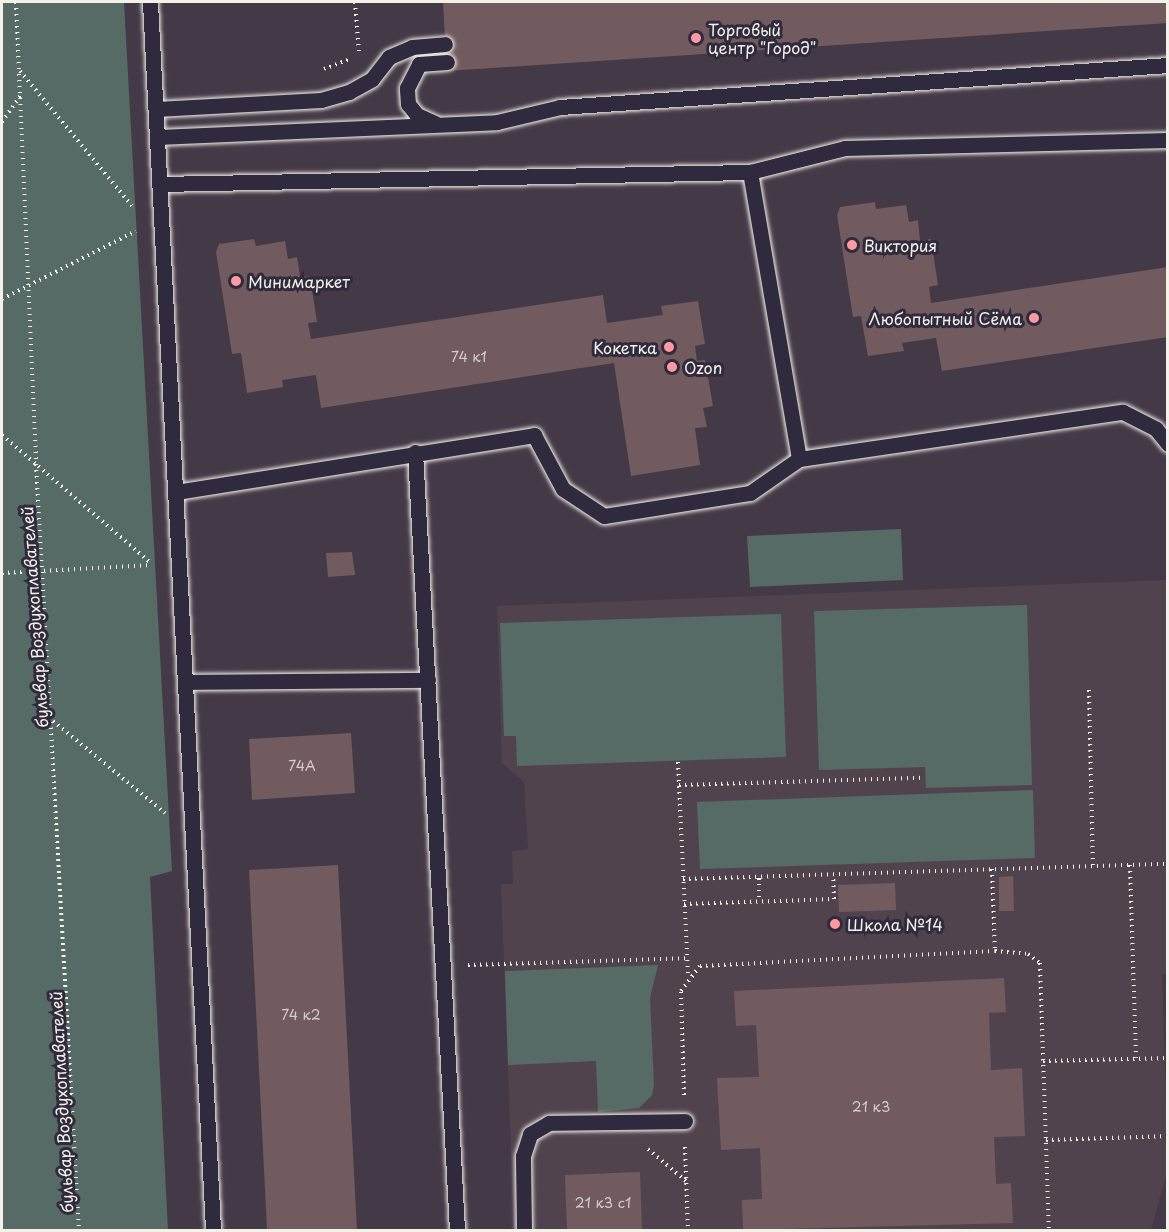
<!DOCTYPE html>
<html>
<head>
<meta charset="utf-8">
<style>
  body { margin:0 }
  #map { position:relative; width:1169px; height:1232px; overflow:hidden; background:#433947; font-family:"Playpen Sans",sans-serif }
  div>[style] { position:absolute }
  .built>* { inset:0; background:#51434e }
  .green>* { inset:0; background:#566b65 }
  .building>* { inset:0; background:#715b5f }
  .path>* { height:4px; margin-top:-2px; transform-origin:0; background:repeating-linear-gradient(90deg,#f4f1e8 0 1.5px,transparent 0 6px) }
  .roads { filter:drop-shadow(0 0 2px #f4f1e8) drop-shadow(0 0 2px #f4f1e8) }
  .lane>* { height:15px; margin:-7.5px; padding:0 7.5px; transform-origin:7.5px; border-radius:7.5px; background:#2f2a3d }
  .dots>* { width:16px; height:16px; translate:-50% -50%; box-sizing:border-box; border:3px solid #2f2a3d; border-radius:50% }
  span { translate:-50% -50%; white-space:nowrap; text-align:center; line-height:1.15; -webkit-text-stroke:6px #2f2a3d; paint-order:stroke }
  .number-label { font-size:14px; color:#d3ccc6 }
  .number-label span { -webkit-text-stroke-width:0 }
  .poi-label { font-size:16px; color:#f4f1e8 }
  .left { translate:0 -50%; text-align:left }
  .right { translate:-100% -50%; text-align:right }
  .street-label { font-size:16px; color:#f4f1e8 }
  .frame { position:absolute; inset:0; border:3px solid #f4f1e8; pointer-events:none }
</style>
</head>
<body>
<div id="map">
  <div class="built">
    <div style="clip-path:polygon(1167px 580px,1168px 974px,1162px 974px,1168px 1168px,1151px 1230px,514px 1230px,501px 884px,513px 884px,512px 851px,528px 849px,524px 782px,502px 763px,497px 606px)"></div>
  </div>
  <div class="green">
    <div style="clip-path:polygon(2px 2px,124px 2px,172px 871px,150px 877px,168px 1230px,2px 1230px)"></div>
    <div style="clip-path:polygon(901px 529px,903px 580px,750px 587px,747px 536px)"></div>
    <div style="clip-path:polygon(1027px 605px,1032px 785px,926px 788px,925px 767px,819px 770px,814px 611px)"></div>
    <div style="clip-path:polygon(781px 614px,786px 757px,517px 766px,516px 736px,504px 736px,500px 623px)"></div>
    <div style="clip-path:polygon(1033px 790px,1035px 858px,700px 869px,697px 802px)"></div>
    <div style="clip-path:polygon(658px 965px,650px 998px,654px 1085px,652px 1095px,639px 1108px,598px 1112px,596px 1061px,508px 1065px,505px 971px)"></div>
  </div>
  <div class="building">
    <div style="clip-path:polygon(443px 2px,1168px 2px,1168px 23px,447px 71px)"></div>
    <div style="clip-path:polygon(875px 202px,876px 209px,906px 205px,909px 222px,918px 220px,920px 241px,931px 239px,938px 285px,929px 287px,931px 303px,1168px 267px,1168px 337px,942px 371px,936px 338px,902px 343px,904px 351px,868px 356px,861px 316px,853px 317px,837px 215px,840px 207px)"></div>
    <div style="clip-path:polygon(254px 239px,256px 246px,285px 241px,288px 259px,297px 257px,300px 277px,310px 276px,317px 322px,308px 323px,311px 339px,603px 295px,607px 323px,663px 315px,661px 306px,698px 301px,705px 344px,695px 346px,697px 361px,705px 360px,713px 406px,703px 408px,707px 427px,695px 428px,700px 465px,631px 476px,614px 363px,321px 408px,316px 375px,282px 380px,283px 387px,247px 393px,241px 353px,232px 354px,216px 252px,219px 244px)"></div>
    <div style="clip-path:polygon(352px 552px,355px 575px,328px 577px,326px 553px)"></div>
    <div style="clip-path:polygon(351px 733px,355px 793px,252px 800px,249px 739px)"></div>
    <div style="clip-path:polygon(338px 865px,357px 1230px,267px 1230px,249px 870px)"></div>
    <div style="clip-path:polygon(1013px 876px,1014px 911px,999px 911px,999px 877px)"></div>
    <div style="clip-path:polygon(895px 883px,896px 910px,839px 912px,838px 885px)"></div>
    <div style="clip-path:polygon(1004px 978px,1006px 1012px,989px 1013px,991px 1070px,1022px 1068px,1025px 1136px,994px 1137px,996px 1184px,1011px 1183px,1013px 1223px,743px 1230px,742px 1200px,762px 1199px,760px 1148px,721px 1150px,717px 1078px,759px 1077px,756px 1025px,736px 1026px,734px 991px)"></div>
    <div style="clip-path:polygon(640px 1172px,642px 1230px,567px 1230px,565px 1175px)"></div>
  </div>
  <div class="path">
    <div style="left:16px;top:2px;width:462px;rotate:87.5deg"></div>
    <div style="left:36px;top:464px;width:767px;rotate:86.79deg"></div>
    <div style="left:355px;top:2px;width:49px;rotate:85.3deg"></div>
    <div style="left:324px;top:69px;width:26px;rotate:-21deg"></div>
    <div style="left:20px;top:71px;width:175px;rotate:50.3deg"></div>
    <div style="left:2px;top:122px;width:33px;rotate:-55deg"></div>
    <div style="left:2px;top:299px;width:150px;rotate:-26.9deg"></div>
    <div style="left:2px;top:435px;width:196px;rotate:40.7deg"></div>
    <div style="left:2px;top:573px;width:150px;rotate:-3.1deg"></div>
    <div style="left:1089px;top:690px;width:176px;rotate:88.7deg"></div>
    <div style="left:53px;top:721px;width:145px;rotate:39.4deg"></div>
    <div style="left:678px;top:762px;width:214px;rotate:87.3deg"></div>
    <div style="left:679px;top:785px;width:243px;rotate:-1.7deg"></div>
    <div style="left:1130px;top:865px;width:193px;rotate:88.2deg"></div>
    <div style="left:992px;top:869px;width:82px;rotate:87.9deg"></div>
    <div style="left:759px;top:878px;width:24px;rotate:90deg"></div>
    <div style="left:683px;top:879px;width:485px;rotate:-1.8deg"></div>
    <div style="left:684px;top:904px;width:150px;rotate:-1.9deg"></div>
    <div style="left:834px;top:899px;width:24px;rotate:-92deg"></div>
    <div style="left:468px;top:965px;width:218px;rotate:-1.8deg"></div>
    <div style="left:1043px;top:1061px;width:125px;rotate:-1.4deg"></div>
    <div style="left:684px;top:1095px;width:104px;rotate:-91.7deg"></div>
    <div style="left:681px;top:991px;width:31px;rotate:-53deg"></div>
    <div style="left:700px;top:966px;width:295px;rotate:-2.9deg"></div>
    <div style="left:995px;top:951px;width:33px;rotate:5deg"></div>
    <div style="left:1028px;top:954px;width:15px;rotate:37deg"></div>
    <div style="left:1040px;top:963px;width:267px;rotate:88.1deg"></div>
    <div style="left:1046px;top:1140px;width:122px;rotate:-1.9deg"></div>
    <div style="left:685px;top:1147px;width:83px;rotate:87.9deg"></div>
    <div style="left:648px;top:1149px;width:50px;rotate:40.1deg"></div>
  </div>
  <div class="roads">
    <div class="lane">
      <div style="left:150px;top:2px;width:1230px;rotate:87.06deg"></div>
      <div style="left:156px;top:109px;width:165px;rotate:-3.1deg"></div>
      <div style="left:321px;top:100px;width:29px;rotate:-16deg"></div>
      <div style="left:349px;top:92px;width:26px;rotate:-29deg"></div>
      <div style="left:372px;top:79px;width:28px;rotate:-52deg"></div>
      <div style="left:389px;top:57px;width:25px;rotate:-23deg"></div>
      <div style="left:412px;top:47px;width:33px;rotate:-5deg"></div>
      <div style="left:435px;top:123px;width:20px;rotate:-156deg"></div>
      <div style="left:417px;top:115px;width:14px;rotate:-129deg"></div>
      <div style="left:408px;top:104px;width:16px;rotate:-94deg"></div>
      <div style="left:407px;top:88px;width:27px;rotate:-63deg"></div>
      <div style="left:419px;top:64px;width:28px;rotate:-4deg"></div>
      <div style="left:158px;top:137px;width:339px;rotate:-2.5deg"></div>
      <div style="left:497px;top:122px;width:65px;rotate:-13.4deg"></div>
      <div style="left:560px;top:107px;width:609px;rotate:-3.95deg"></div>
      <div style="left:750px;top:172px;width:291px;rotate:80.3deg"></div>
      <div style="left:160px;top:184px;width:590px;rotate:-1.17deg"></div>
      <div style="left:750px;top:172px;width:98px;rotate:-14.2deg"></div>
      <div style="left:845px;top:148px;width:323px;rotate:-1.4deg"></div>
      <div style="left:415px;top:452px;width:779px;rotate:86.91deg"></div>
      <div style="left:176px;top:492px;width:363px;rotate:-9deg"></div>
      <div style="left:534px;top:435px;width:61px;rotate:61.8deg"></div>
      <div style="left:563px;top:489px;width:49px;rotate:33.4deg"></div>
      <div style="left:604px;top:516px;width:148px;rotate:-9deg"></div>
      <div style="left:750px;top:493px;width:60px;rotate:-34.8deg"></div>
      <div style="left:799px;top:459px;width:327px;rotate:-8.3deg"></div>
      <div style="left:1123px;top:412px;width:37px;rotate:27deg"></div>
      <div style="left:1156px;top:429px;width:19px;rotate:51deg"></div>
      <div style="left:185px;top:682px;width:243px;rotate:-0.5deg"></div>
      <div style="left:524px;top:1230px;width:74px;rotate:-90.8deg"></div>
      <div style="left:523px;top:1156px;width:23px;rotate:-72deg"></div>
      <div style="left:530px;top:1134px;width:22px;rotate:-30deg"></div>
      <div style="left:549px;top:1123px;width:136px;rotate:-0.8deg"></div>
    </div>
  </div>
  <div class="dots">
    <div style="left:696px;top:38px;background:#ff9aa2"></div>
    <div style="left:852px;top:245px;background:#ff9aa2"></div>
    <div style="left:236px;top:281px;background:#ff9aa2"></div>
    <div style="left:1034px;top:318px;background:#ff9aa2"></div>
    <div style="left:669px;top:347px;background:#ff9aa2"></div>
    <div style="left:672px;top:367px;background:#ff9aa2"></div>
    <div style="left:835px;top:924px;background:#ff9aa2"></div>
  </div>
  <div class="number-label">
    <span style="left:469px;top:357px">74 к1</span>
    <span style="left:302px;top:766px">74А</span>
    <span style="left:301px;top:1015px">74 к2</span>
    <span style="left:871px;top:1107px">21 к3</span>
    <span style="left:603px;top:1203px">21 к3 с1</span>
  </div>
  <div class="poi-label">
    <span class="left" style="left:708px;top:38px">Торговый<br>центр "Город"</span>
    <span class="left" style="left:864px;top:245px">Виктория</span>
    <span class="left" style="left:248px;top:281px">Минимаркет</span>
    <span class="right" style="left:1022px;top:318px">Любопытный Сёма</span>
    <span class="right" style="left:657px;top:347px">Кокетка</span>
    <span class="left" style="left:684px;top:367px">Ozon</span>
    <span class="left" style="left:847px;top:924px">Школа №14</span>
  </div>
  <div class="street-label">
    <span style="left:34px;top:617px;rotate:-94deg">бульвар Воздухоплавателей</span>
    <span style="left:61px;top:1102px;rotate:-93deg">бульвар Воздухоплавателей</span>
  </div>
  <div class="frame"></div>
</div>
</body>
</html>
